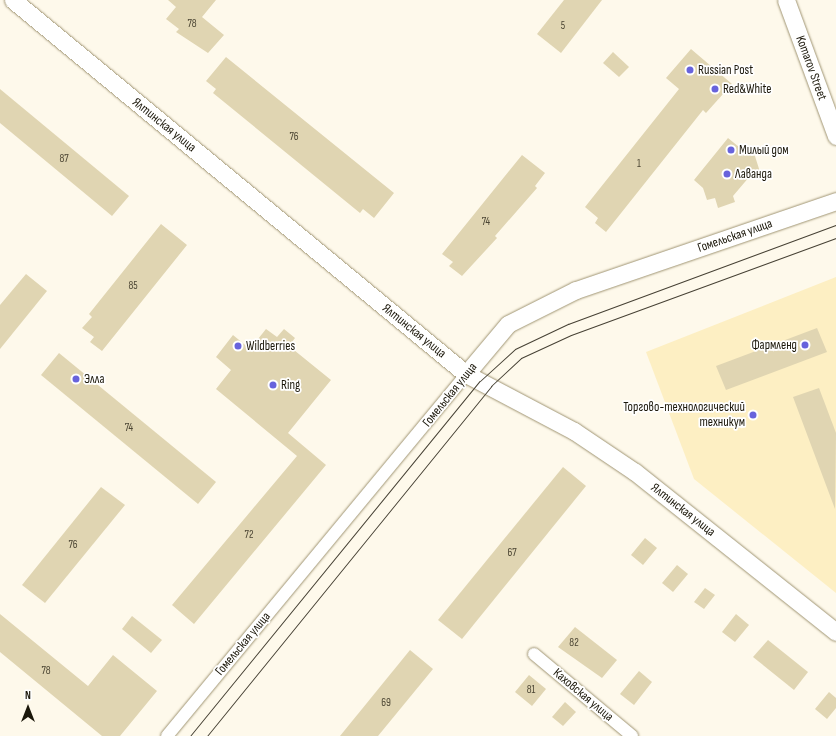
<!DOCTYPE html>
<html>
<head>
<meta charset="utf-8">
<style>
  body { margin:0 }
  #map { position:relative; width:836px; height:736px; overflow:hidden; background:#fef9eb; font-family:"Sofia Sans Condensed",sans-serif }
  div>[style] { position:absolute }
  .built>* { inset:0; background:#fdefc3 }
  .building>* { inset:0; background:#e0d5b2 }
  .roads { filter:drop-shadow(0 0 1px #a09573) drop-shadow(0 0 1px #a09573) }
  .street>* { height:12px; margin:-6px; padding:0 6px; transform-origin:6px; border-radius:6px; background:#fff }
  .secondary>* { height:17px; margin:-8.5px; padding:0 8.5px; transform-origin:8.5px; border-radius:8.5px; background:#fff }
  .tram>* { height:1px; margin:-0.5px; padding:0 0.5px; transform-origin:0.5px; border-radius:0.5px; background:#464134 }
  .dots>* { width:11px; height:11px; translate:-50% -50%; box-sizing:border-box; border:2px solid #fff; border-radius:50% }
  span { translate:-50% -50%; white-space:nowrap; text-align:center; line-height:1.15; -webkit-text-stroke:3.5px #fff; paint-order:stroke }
  .number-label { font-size:11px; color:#4c4634 }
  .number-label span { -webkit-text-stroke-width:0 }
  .street-label { font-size:13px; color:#1b170a }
  .poi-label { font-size:13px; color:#1b170a }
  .left { translate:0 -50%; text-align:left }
  .right { translate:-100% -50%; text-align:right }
  .north { position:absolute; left:8px; top:688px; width:40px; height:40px; -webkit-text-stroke:3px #fff; paint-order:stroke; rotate:0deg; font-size:11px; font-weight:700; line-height:16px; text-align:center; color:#1b170a }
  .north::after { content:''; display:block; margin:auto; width:14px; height:18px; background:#1b170a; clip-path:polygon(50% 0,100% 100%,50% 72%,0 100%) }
</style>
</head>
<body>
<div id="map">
  <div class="built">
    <div style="clip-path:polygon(836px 277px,836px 593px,694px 479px,646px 352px)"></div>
  </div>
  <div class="building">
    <div style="clip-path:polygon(168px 0,216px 0,202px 17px,224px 35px,208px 53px,176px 32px,179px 29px,166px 19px,176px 7px)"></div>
    <div style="clip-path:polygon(564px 0,602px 0,561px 53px,537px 34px)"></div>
    <div style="clip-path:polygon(691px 49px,732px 84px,706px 113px,703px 110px,606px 232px,595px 223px,598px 218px,585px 207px,679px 89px,666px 78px)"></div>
    <div style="clip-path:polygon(613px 52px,629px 67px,619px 77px,603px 63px)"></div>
    <div style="clip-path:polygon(226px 57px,394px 193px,374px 218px,363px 209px,360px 213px,213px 93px,216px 89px,206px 81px)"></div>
    <div style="clip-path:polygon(0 89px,129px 196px,112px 216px,0 123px)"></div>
    <div style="clip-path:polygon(728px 138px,739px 147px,745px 145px,748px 155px,754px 153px,760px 172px,750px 176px,733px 196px,735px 202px,718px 208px,715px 198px,707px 200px,703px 188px,694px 180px)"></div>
    <div style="clip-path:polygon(522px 155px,545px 173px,535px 186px,537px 188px,495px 236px,497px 238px,462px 276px,449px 266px,453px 262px,442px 254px)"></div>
    <div style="clip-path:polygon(161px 224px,187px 245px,102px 351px,90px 342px,94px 337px,82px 328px,92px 317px,89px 314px)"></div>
    <div style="clip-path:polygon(26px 274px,47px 291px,0 349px,0 305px)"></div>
    <div style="clip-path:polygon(817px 328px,827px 352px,726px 390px,716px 366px)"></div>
    <div style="clip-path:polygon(266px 329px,277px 337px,284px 329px,295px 338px,289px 346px,331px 380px,288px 433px,326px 465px,194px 624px,172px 605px,297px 456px,216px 389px,231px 370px,216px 357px,233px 335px,250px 349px)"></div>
    <div style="clip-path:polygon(59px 353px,216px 482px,198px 504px,41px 375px)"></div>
    <div style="clip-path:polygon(819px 388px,836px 433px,835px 509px,793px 397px)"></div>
    <div style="clip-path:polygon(563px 467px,586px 486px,462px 639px,438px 620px)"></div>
    <div style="clip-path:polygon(101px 487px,125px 505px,45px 603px,22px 585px)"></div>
    <div style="clip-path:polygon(645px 538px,657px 548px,643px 565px,631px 555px)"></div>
    <div style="clip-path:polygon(677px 565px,688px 574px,673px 592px,662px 583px)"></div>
    <div style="clip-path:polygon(705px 588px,715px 595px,704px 609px,694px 602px)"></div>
    <div style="clip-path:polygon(0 614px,88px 686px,113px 655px,157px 691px,120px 736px,102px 736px,0 652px)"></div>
    <div style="clip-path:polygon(736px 614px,749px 625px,735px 642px,722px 632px)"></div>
    <div style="clip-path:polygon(132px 616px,162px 640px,151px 653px,122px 629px)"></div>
    <div style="clip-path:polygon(575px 627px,617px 660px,602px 678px,558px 647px)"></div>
    <div style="clip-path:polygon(768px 640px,808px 672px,794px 690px,753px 657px)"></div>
    <div style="clip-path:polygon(410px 650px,433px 669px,378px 736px,340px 736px)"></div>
    <div style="clip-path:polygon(639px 671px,652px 682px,634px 705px,620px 694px)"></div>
    <div style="clip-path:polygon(529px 675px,546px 689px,532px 706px,515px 692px)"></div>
    <div style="clip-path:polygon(829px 692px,836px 698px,836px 708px,827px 719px,815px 709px)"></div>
    <div style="clip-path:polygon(565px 702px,576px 712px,563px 726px,552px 717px)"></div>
  </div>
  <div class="roads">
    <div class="street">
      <div style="left:534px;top:654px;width:128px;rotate:39.9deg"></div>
      <div style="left:167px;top:736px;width:470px;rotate:-50.4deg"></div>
    </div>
    <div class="secondary">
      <div style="left:13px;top:0;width:587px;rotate:39.54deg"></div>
      <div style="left:466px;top:374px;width:122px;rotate:27.8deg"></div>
      <div style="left:574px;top:431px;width:73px;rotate:33.9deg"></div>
      <div style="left:635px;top:472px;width:257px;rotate:38.5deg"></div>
      <div style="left:786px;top:0;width:145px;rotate:69.8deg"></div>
      <div style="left:466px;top:374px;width:65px;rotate:-50deg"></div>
      <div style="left:508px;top:324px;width:76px;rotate:-26.6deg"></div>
      <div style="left:576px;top:290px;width:275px;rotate:-18.9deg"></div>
    </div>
  </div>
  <div class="tram">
    <div style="left:190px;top:736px;width:458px;rotate:-50.8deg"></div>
    <div style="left:480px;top:381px;width:47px;rotate:-42.4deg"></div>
    <div style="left:515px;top:349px;width:59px;rotate:-25.3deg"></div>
    <div style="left:568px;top:324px;width:286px;rotate:-20.3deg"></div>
    <div style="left:207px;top:736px;width:451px;rotate:-50.9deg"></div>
    <div style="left:491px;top:386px;width:41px;rotate:-43deg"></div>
    <div style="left:521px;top:358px;width:55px;rotate:-24.7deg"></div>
    <div style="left:571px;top:335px;width:282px;rotate:-20.1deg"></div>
  </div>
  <div class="dots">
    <div style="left:690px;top:70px;background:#6863dc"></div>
    <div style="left:715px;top:89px;background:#6863dc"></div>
    <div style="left:731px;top:150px;background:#6863dc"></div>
    <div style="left:727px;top:174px;background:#6863dc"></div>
    <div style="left:805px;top:345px;background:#6863dc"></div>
    <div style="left:238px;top:346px;background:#6863dc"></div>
    <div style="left:76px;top:379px;background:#6863dc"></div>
    <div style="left:273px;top:385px;background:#6863dc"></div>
    <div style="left:753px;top:415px;background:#6863dc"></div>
  </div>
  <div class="number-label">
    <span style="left:192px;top:24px">78</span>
    <span style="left:563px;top:26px">5</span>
    <span style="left:294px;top:137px">76</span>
    <span style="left:64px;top:159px">87</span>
    <span style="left:639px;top:164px">1</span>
    <span style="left:486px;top:222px">74</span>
    <span style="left:133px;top:286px">85</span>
    <span style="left:129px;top:428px">74</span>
    <span style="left:249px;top:535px">72</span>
    <span style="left:73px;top:545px">76</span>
    <span style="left:512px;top:553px">67</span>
    <span style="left:574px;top:643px">82</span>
    <span style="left:46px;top:671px">78</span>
    <span style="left:531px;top:690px">81</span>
    <span style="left:386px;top:703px">69</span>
  </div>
  <div class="street-label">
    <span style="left:811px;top:68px;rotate:70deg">Komarov Street</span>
    <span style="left:164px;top:125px;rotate:39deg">Ялтинская улица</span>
    <span style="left:735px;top:236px;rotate:-19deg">Гомельская улица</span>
    <span style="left:414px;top:331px;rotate:39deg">Ялтинская улица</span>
    <span style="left:450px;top:395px;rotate:-51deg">Гомельская улица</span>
    <span style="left:683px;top:510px;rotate:38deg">Ялтинская улица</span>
    <span style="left:243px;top:644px;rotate:-50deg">Гомельская улица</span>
    <span style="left:583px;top:695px;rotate:40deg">Каховская улица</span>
  </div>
  <div class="poi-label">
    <span class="left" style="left:698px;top:70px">Russian Post</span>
    <span class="left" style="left:723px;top:89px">Red&amp;White</span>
    <span class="left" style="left:739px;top:150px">Милый дом</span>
    <span class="left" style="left:735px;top:174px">Лаванда</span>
    <span class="right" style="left:797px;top:345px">Фармленд</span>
    <span class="left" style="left:246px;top:346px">Wildberries</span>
    <span class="left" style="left:84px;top:379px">Элла</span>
    <span class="left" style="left:281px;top:385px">Ring</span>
    <span class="right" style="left:745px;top:415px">Торгово-технологический<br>техникум</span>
  </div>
  <div class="north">N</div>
</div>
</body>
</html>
